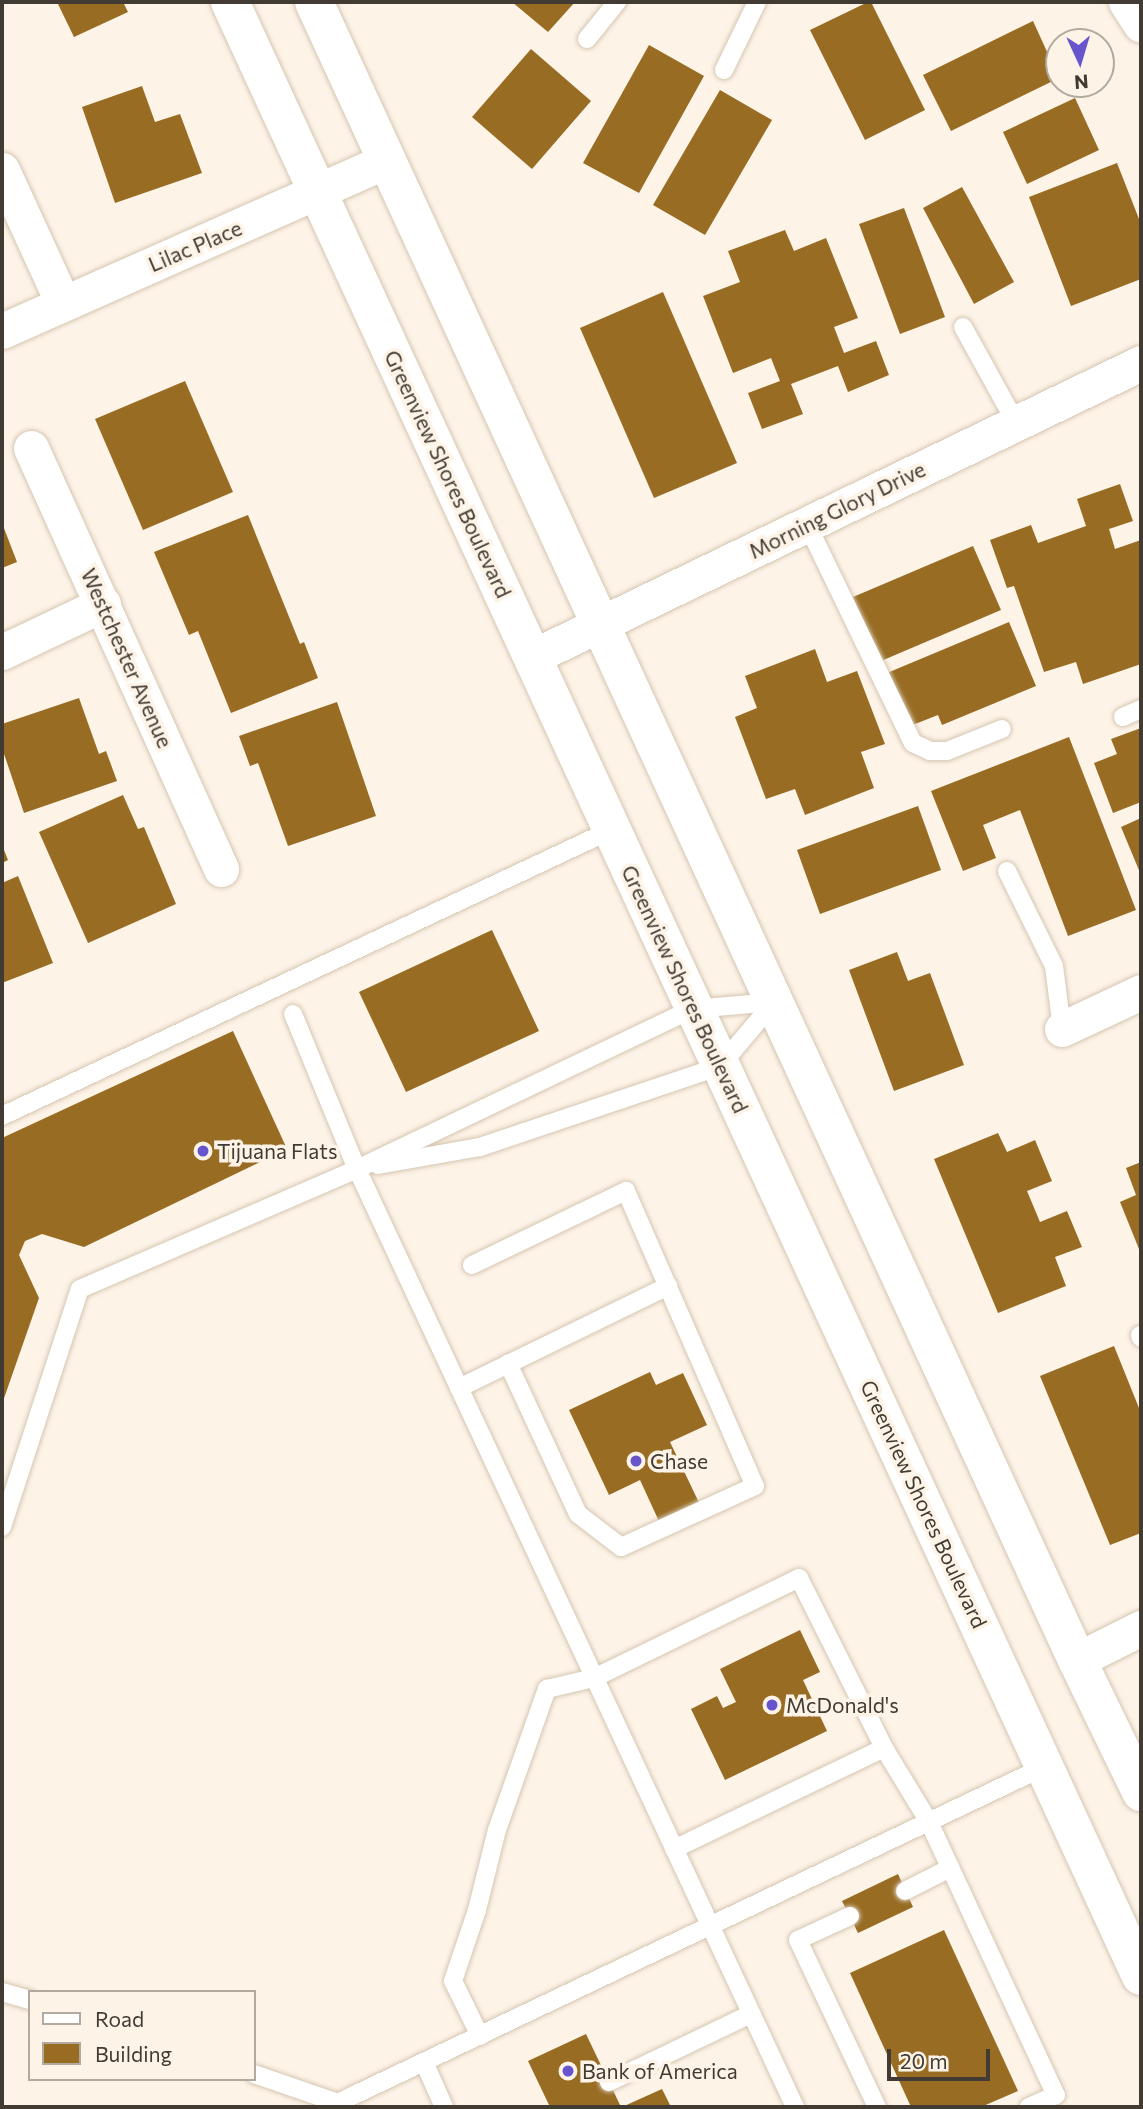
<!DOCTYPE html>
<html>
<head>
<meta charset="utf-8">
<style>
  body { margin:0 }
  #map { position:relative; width:1143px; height:2109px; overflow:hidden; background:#fdf3e7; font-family:Commissioner,sans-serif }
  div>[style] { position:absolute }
  .building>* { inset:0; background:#986c23 }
  .roads { filter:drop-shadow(0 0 2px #d5c6b1) drop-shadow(0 0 2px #d5c6b1) }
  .service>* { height:18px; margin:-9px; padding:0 9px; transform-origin:9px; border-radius:9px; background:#fff }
  .minor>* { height:35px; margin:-17.5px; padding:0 17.5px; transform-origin:17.5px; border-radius:17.5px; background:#fff }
  .tertiary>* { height:38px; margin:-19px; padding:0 19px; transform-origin:19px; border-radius:19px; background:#fff }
  .dots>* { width:19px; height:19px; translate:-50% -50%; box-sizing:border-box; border:4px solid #fdf3e7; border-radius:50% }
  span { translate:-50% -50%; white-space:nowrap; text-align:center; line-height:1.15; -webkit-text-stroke:7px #fdf3e7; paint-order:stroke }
  .street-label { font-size:21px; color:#413b33 }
  .poi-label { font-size:21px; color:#413b33 }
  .left { translate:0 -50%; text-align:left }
  .frame { position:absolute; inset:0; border:4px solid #413b33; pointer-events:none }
  .legend { position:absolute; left:28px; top:1990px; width:228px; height:91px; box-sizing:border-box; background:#fdf3e7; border:2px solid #b2a99f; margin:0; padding:9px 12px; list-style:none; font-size:21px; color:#413b33 }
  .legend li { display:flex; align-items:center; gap:14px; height:35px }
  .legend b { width:35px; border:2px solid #b2a99f }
  .north { position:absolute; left:1045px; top:28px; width:70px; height:70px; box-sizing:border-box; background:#fdf3e7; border:2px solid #b2a99f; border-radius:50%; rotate:176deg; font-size:19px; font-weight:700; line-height:28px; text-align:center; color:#413b33 }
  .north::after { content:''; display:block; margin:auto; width:24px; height:32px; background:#6855ce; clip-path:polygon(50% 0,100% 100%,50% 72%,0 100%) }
  .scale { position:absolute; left:887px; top:2049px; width:103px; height:32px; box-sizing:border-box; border:4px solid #413b33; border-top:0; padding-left:9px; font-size:21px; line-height:24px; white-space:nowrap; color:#413b33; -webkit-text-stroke:5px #fdf3e7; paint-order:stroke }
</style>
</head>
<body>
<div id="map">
  <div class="building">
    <div style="clip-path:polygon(57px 2px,123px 2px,128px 12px,74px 37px)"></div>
    <div style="clip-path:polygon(512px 2px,575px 2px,548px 32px)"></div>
    <div style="clip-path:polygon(868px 2px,871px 2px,925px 110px,865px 140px,810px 30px)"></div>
    <div style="clip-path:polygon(1033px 21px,1059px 78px,951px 131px,923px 75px)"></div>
    <div style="clip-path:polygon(649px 45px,704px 76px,639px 193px,583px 163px)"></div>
    <div style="clip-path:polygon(531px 49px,591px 101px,532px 169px,472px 117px)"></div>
    <div style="clip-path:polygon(142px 86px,155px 122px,180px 114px,202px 173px,115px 203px,82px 107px)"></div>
    <div style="clip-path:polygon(720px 90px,772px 120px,705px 235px,653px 205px)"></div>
    <div style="clip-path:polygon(1075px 98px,1099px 150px,1027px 184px,1003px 132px)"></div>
    <div style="clip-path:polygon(1117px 163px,1141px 224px,1141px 279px,1071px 306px,1029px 197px)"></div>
    <div style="clip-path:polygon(962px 187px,1014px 282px,974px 304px,923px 208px)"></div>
    <div style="clip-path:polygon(904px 208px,945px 317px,900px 334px,859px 224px)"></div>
    <div style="clip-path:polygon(785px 230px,794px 251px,826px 238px,858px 318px,834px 327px,844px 353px,876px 341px,889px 375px,848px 392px,838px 366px,791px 384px,803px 414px,762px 429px,748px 393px,780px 381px,771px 358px,733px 373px,703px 296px,740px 282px,728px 251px)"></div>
    <div style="clip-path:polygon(663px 292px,737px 463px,654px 498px,580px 328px)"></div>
    <div style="clip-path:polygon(185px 381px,233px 492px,143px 530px,95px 419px)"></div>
    <div style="clip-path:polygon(1120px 484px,1133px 521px,1109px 529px,1115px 549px,1141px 540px,1141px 664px,1083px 684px,1076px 662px,1044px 672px,1014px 586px,1007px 588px,990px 540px,1031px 525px,1038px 543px,1086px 526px,1077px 499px)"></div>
    <div style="clip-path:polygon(248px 515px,300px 644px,304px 642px,318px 678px,231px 713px,198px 631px,189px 635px,154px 552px)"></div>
    <div style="clip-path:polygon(2px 523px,17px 562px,2px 568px)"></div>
    <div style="clip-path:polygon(973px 546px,1001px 610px,881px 661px,853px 597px)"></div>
    <div style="clip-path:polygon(1009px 622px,1036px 686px,942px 725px,938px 715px,910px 726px,887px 673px)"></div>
    <div style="clip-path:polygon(815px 649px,827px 682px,857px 671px,885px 744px,861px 752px,874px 788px,805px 815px,795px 789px,766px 799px,735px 717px,757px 708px,745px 676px)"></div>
    <div style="clip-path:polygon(79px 698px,99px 754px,106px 751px,117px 781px,24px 813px,2px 748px,2px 724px)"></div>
    <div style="clip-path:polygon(337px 702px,376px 816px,288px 846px,258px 763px,250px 766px,239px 736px)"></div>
    <div style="clip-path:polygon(1141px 728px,1141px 802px,1113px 813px,1094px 763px,1117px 754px,1111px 739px)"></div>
    <div style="clip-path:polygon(1069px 737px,1136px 910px,1068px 936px,1020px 810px,983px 825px,996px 858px,963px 871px,931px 791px)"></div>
    <div style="clip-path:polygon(123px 795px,138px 829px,144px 827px,176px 904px,88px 943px,39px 832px)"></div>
    <div style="clip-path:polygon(918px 806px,941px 870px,820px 914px,797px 850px)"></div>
    <div style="clip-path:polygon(1141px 818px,1141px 875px,1121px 827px)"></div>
    <div style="clip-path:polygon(2px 845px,8px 860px,2px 863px)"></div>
    <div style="clip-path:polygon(18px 876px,53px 963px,2px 983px,2px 883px)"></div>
    <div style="clip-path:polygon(492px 930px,539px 1031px,406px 1092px,359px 992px)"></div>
    <div style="clip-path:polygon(897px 952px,908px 981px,930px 973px,964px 1065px,894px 1091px,849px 970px)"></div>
    <div style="clip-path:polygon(233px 1031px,287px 1149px,84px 1247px,42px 1234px,25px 1241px,19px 1255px,39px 1298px,2px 1404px,2px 1138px)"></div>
    <div style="clip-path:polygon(998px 1133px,1007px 1152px,1035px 1140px,1052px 1181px,1027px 1191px,1040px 1222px,1067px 1211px,1082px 1247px,1055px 1257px,1066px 1286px,998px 1313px,934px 1159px)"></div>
    <div style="clip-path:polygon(1141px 1162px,1141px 1254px,1120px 1202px,1136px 1195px,1126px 1168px)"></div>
    <div style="clip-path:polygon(1114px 1346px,1141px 1413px,1141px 1533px,1110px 1545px,1040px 1376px)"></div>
    <div style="clip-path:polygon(650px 1372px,656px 1385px,683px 1373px,707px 1425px,670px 1442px,703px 1511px,663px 1530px,640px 1480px,609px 1495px,569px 1410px)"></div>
    <div style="clip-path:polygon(800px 1630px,820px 1672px,803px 1680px,827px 1731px,725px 1780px,691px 1709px,717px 1696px,723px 1708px,736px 1702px,720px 1669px)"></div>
    <div style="clip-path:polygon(898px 1874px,913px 1907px,858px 1933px,842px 1901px)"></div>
    <div style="clip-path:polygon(944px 1930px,1018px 2091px,981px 2107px,911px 2107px,850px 1973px)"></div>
    <div style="clip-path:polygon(586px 2034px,621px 2107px,550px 2107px,528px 2061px)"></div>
    <div style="clip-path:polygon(662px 2089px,671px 2107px,622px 2107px)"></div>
  </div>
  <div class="roads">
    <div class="service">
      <div style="left:587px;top:39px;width:48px;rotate:-51deg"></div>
      <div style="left:724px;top:70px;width:76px;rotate:-64.1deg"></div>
      <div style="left:963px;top:327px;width:110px;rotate:61.1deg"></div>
      <div style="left:807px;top:524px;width:243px;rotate:64.2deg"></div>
      <div style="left:913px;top:743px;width:19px;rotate:25deg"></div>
      <div style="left:930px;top:751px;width:17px"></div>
      <div style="left:947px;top:751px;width:59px;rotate:-21.8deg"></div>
      <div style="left:1123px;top:717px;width:20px;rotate:-24deg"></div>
      <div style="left:1007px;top:871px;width:106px;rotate:63.7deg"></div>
      <div style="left:1054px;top:966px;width:64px;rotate:82.8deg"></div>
      <div style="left:293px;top:1014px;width:168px;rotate:67.6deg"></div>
      <div style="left:357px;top:1169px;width:1035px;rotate:64.97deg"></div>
      <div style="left:2px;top:1116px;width:673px;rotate:-25.16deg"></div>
      <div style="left:378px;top:1165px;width:104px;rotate:-10deg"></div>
      <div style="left:480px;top:1147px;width:253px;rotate:-18.6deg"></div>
      <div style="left:720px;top:1066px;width:84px;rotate:-49.8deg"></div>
      <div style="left:472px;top:1265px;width:171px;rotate:-25.7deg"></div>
      <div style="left:626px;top:1191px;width:322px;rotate:66.4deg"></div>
      <div style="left:755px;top:1486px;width:147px;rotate:155.5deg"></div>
      <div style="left:621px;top:1547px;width:54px;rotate:-142.5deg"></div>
      <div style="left:578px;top:1514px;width:166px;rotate:-114.9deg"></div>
      <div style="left:1140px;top:1335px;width:3px;rotate:72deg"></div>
      <div style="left:459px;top:1388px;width:233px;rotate:-26deg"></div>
      <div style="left:2px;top:1527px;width:250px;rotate:-71.9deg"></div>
      <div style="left:80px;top:1289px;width:302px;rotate:-23.4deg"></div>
      <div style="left:357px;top:1169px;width:372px;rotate:-25.5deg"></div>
      <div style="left:693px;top:1009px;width:81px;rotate:-4.9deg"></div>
      <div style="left:674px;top:1849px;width:233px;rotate:-25.7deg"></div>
      <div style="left:905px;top:1891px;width:51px;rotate:-27.1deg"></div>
      <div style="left:850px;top:1916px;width:57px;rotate:155.2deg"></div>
      <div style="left:798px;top:1940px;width:185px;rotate:64.7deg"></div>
      <div style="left:2px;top:1992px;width:29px;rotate:16deg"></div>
      <div style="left:480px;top:2036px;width:61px;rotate:-116.1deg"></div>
      <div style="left:453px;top:1981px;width:75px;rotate:-71.3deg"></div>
      <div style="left:477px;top:1910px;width:82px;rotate:-76deg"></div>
      <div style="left:497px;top:1830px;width:150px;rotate:-70.5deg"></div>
      <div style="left:547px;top:1689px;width:48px;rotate:-13.2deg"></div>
      <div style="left:594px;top:1678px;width:228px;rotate:-26deg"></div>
      <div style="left:799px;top:1578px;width:190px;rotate:63.4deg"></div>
      <div style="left:884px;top:1748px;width:87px;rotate:58.7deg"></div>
      <div style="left:929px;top:1822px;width:301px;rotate:65.1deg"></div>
      <div style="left:1056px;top:2095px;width:30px;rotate:156deg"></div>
      <div style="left:424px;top:2062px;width:49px;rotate:66deg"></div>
      <div style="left:254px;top:2074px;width:89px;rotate:19deg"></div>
      <div style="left:338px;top:2103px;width:4px;rotate:63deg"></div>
      <div style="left:609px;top:2082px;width:157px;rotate:-25.6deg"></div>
      <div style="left:329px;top:2107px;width:794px;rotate:-25.44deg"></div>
    </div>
    <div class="minor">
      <div style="left:1126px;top:2px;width:27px;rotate:57deg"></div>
      <div style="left:2px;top:170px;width:146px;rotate:65.4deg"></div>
      <div style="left:2px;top:331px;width:422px;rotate:-23.9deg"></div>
      <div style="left:31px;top:448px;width:462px;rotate:65.7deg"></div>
      <div style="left:2px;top:652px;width:112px;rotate:-25.4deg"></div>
      <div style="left:532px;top:657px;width:676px;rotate:-25.77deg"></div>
      <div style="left:1062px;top:1029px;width:87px;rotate:-25.1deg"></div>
      <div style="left:1077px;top:1660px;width:72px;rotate:-26.6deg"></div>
    </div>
    <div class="tertiary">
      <div style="left:230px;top:2px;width:2174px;rotate:65.23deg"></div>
      <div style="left:314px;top:2px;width:1825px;rotate:65.29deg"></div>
      <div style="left:1077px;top:1660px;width:147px;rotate:64.1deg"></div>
    </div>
  </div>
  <div class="dots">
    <div style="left:203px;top:1151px;background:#6855ce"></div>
    <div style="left:636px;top:1461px;background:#6855ce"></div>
    <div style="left:772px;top:1705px;background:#6855ce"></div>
    <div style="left:568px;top:2071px;background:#6855ce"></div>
  </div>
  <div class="street-label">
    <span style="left:195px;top:246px;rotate:-23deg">Lilac Place</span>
    <span style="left:448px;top:474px;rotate:65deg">Greenview Shores Boulevard</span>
    <span style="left:837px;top:510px;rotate:-26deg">Morning Glory Drive</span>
    <span style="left:127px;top:658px;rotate:66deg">Westchester Avenue</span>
    <span style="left:685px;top:989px;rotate:65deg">Greenview Shores Boulevard</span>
    <span style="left:924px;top:1504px;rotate:65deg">Greenview Shores Boulevard</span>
  </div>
  <div class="poi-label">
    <span class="left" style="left:217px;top:1151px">Tijuana Flats</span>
    <span class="left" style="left:650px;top:1461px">Chase</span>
    <span class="left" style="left:786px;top:1705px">McDonald's</span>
    <span class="left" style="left:582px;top:2071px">Bank of America</span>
  </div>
  <div class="frame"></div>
  <ul class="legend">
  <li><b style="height:9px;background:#fff"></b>Road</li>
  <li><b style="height:19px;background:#986c23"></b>Building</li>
  </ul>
  <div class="north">N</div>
  <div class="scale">20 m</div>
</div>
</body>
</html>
